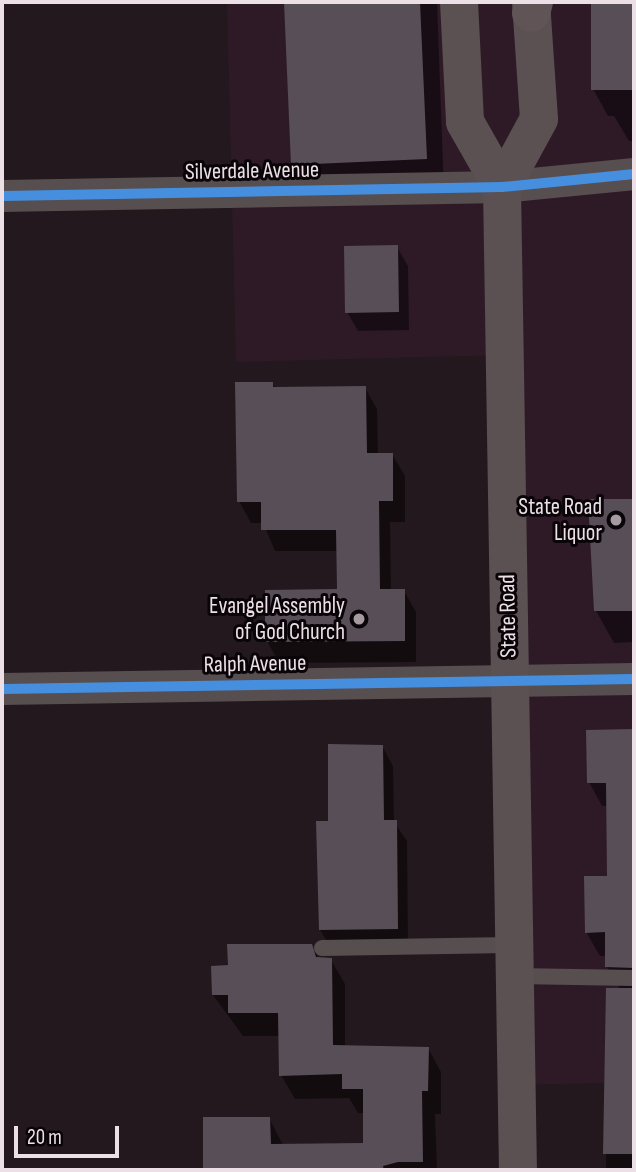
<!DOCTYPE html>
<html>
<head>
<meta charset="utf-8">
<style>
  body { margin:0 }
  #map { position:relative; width:636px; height:1172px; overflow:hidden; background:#22181d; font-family:"Sofia Sans Condensed",sans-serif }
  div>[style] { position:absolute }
  .built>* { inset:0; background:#2e1a26 }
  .shadow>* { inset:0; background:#0007 }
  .building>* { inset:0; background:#584e58 }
  .service>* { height:16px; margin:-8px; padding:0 8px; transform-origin:8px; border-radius:8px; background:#574e50 }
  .minor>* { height:32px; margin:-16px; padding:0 16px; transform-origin:16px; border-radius:16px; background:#574e50 }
  .secondary>* { height:38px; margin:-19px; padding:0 19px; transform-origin:19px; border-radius:19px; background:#5b5052 }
  .motorway>* { height:38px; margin:-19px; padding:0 19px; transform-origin:19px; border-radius:19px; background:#605456 }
  .cycleway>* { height:10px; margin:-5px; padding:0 5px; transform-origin:5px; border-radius:5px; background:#468fdf }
  .dots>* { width:19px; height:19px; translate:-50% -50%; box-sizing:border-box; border:4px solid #090407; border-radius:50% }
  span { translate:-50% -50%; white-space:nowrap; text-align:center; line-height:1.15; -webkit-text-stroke:6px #090407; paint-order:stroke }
  .street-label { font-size:23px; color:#ece0e6 }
  .poi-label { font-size:23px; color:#ece0e6 }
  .right { translate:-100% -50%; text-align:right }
  .frame { position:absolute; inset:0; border:4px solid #ece0e6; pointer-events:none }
  .scale { position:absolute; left:14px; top:1126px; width:105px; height:32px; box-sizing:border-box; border:4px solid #ece0e6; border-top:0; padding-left:9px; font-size:21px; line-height:24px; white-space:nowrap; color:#ece0e6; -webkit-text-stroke:5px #090407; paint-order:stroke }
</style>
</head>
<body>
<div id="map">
  <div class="built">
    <div style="clip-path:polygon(227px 2px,634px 2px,634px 1082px,517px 1085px,505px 355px,236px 362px)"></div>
  </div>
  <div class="shadow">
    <div style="clip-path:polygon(286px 2px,437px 2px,444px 191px,311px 196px,293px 164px)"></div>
    <div style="clip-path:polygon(592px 2px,634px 2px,634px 141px,629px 141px,614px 116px,608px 116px,593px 89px)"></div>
    <div style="clip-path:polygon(397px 247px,408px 266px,409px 330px,358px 331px,347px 312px)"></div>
    <div style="clip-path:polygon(272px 384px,275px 388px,365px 388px,377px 409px,378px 455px,392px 454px,405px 476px,405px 522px,390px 522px,391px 591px,404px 591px,416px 612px,416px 662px,279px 663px,267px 641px,339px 591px,338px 551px,275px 551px,263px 523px,251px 523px,239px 501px)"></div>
    <div style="clip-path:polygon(589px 501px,634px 503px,634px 642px,614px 643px,596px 611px)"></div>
    <div style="clip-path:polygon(588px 731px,634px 731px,634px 1170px,606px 1170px,607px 990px,621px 990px,607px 967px,607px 956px,600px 956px,586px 932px,609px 878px,608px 806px,602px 806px,589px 782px)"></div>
    <div style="clip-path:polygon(382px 746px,393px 766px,394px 822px,407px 841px,408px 948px,332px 949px,320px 930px,330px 823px)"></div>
    <div style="clip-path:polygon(311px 946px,319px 959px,331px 960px,345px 984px,345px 1047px,428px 1048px,441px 1072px,441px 1114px,435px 1114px,437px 1170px,205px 1170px,205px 1119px,269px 1118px,283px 1145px,365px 1145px,365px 1113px,358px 1113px,349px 1098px,295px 1099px,281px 1075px,280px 1036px,243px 1036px,213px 995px,229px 967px)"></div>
  </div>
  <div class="building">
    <div style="clip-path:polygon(284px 2px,420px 2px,427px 159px,291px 165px)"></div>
    <div style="clip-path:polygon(591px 2px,634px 2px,634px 90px,591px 90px)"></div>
    <div style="clip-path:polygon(398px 245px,399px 312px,345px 313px,344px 246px)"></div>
    <div style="clip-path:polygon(235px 382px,273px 382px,273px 387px,366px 386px,367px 453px,393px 453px,393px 501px,379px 501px,380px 589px,405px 589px,405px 641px,265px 642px,265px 590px,337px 589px,336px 530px,261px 530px,261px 502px,237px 502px)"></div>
    <div style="clip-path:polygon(588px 499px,634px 499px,634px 611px,594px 611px)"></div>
    <div style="clip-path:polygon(634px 729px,634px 968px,605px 967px,605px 932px,585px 933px,584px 876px,607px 876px,606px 783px,587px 783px,586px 730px)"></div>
    <div style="clip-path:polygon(328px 744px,383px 745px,384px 820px,397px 820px,398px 929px,319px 930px,316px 821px,328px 821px)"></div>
    <div style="clip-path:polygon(227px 944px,312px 944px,316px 957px,332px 958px,333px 1045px,429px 1047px,428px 1091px,422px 1091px,423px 1162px,398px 1162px,383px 1166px,384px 1170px,203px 1170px,203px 1117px,270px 1117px,271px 1144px,363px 1143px,363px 1089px,342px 1089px,342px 1074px,279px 1076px,278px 1013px,228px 1013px,228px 995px,212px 995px,211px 966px,228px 965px)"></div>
    <div style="clip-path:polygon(606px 988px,634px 988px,634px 1154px,603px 1154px)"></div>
  </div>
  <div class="service">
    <div style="left:322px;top:948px;width:192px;rotate:-0.9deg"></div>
    <div style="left:515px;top:976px;width:119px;rotate:1deg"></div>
  </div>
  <div class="minor">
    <div style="left:2px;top:196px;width:500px;rotate:-1.03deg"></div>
    <div style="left:502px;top:187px;width:133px;rotate:-5.6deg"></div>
    <div style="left:2px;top:689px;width:632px;rotate:-0.91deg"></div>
  </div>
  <div class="secondary">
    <div style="left:459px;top:2px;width:120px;rotate:87.1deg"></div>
    <div style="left:465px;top:122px;width:75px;rotate:60.4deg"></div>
    <div style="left:502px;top:187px;width:983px;rotate:89.07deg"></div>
    <div style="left:502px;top:187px;width:77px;rotate:-61.4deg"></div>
    <div style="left:539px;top:119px;width:117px;rotate:-93.9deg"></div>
  </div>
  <div class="motorway">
    <div style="left:531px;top:13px;width:11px;rotate:-75deg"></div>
  </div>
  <div class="cycleway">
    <div style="left:2px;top:196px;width:500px;rotate:-1.03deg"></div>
    <div style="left:502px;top:187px;width:133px;rotate:-5.6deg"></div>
    <div style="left:2px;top:689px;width:632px;rotate:-0.91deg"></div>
  </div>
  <div class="dots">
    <div style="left:616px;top:520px;background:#a59aa0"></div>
    <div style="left:359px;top:619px;background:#a59aa0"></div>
  </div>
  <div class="street-label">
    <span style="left:252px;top:171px;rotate:-1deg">Silverdale Avenue</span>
    <span style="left:508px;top:616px;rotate:-91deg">State Road</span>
    <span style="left:255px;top:664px;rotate:-1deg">Ralph Avenue</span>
  </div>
  <div class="poi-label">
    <span class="right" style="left:602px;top:520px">State Road<br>Liquor</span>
    <span class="right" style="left:345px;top:619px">Evangel Assembly<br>of God Church</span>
  </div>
  <div class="frame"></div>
  <div class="scale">20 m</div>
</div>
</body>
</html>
